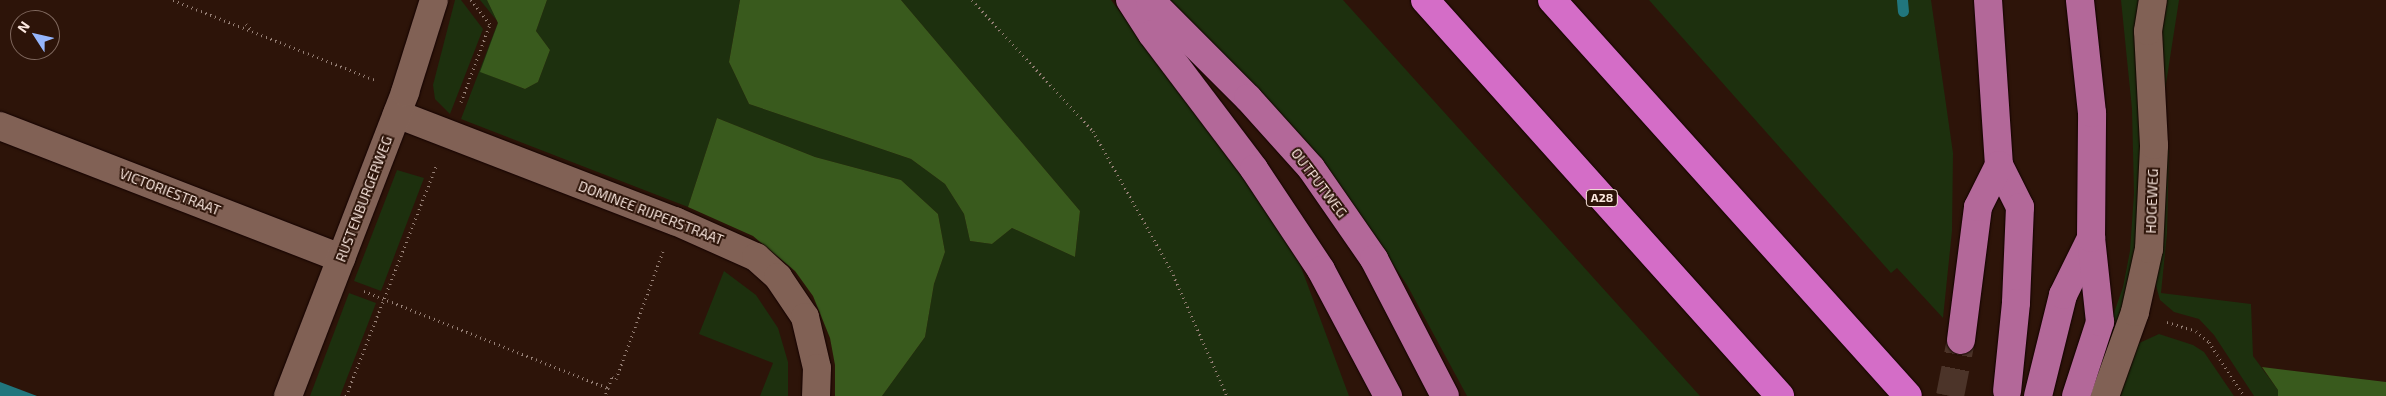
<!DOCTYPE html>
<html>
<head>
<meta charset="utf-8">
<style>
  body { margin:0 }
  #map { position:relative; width:2386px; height:396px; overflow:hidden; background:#2d1409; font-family:"Exo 2",sans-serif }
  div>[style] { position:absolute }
  .green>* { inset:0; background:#1d300e }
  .forest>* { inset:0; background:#395a1d }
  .water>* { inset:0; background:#21767d }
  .stream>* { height:11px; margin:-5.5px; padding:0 5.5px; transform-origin:5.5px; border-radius:5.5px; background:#21767d }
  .primary-tunnel>* { height:28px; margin-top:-14px; transform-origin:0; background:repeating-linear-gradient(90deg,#4c3429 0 28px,transparent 0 42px) }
  .path>* { height:3px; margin-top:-1.5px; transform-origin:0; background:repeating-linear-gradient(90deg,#957f75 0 1px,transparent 0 5px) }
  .roads { filter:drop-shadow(0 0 1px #140100) drop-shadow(0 0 1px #140100) }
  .minor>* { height:28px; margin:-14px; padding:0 14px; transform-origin:14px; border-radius:14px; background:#816155 }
  .tertiary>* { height:28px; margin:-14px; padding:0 14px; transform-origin:14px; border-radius:14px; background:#816155 }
  .primary>* { height:28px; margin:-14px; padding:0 14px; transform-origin:14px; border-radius:14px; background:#b36899 }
  .motorway>* { height:28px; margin:-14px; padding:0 14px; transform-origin:14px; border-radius:14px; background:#d46dc7 }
  span { translate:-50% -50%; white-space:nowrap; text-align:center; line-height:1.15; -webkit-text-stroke:4px #2d1409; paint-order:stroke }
  .shield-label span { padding:1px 4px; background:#2d1409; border:1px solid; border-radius:4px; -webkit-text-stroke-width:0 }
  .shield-label { font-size:12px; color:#fce9e1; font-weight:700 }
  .street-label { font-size:14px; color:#fce9e1 }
  .north { position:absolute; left:10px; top:10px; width:50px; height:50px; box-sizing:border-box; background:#2d1409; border:1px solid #80695f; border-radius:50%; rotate:305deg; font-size:14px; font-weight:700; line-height:20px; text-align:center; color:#fce9e1 }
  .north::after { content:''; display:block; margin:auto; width:18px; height:22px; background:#95b6fd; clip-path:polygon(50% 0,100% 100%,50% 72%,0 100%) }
</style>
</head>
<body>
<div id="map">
  <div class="green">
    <div style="clip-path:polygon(455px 0,461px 0,483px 29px,450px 114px,435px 99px,433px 85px)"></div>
    <div style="clip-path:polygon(480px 0,487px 0,498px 23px,481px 72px,525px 89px,538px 82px,550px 50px,536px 31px,547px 0,740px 0,729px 62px,749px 104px,911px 159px,945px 184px,964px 214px,970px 241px,992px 244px,1012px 228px,1075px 257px,1080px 211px,901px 0,1111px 0,1225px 148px,1298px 259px,1349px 396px,882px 396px,925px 337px,934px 284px,945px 252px,938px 214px,901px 180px,815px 157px,717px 118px,688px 207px,461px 119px,498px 22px)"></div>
    <div style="clip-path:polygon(1165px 0,1343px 0,1700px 396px,1467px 396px,1407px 285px,1358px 212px,1326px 170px)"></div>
    <div style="clip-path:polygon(1649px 0,1931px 0,1953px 153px,1952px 231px,1943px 318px,1897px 268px,1891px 273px)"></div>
    <div style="clip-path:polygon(2121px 0,2141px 0,2141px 221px,2133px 276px,2094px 396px,2085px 396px,2123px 287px,2130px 251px,2134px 193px,2132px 109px)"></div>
    <div style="clip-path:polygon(2164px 0,2179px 0,2165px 90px,2162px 85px,2160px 31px)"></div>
    <div style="clip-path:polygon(2165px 148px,2169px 150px,2167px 233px,2161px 293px,2251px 304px,2253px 356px,2278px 390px,2288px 396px,2254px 396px,2214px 335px,2199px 319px,2174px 312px,2160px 300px,2155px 282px,2161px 247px)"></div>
    <div style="clip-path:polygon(397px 170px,424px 178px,381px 291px,354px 281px)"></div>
    <div style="clip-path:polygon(724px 271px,756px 295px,778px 328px,788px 362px,788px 396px,760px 396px,773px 363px,699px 334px)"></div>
    <div style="clip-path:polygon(349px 293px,376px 303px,340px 396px,310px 396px)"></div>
    <div style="clip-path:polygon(2159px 334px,2193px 345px,2204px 352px,2234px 396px,2117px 396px,2137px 344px)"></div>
  </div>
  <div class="forest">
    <div style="clip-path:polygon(487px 0,547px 0,536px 31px,550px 50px,538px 82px,525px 89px,480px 72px,498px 23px)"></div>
    <div style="clip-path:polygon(740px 0,901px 0,1080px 211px,1075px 257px,1012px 228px,992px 244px,970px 241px,964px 214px,945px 184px,911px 159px,749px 104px,729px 62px)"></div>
    <div style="clip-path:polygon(717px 118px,815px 157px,901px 180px,938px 214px,945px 252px,934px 284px,925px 337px,882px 396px,835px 396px,835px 365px,830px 338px,813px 296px,795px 271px,753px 236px,688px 207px)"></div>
    <div style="clip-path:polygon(2262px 367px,2386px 382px,2386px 396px,2278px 396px,2278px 390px)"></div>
  </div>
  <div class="water">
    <div style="clip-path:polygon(0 382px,37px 396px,0 396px)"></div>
  </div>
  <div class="stream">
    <div style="left:1902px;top:0;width:11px;rotate:85deg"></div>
  </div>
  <div class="primary-tunnel">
    <div style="left:1950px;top:396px;width:57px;rotate:-78.9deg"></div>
  </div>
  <div class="path">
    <div style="left:173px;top:0;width:217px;rotate:21.6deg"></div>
    <div style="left:972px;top:0;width:178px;rotate:47.3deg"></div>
    <div style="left:1093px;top:131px;width:159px;rotate:60.7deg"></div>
    <div style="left:1171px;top:270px;width:138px;rotate:66deg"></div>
    <div style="left:246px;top:24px;width:9px;rotate:41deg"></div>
    <div style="left:461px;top:102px;width:83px;rotate:-69.6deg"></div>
    <div style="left:490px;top:24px;width:31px;rotate:-128deg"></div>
    <div style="left:364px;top:291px;width:263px;rotate:21.7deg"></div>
    <div style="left:608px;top:388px;width:9px;rotate:111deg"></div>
    <div style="left:2167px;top:322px;width:30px;rotate:17deg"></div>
    <div style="left:2196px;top:331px;width:17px;rotate:40deg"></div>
    <div style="left:2209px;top:342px;width:64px;rotate:57.1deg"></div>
    <div style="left:608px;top:388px;width:12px;rotate:-70deg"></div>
    <div style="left:612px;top:377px;width:4px;rotate:27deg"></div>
    <div style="left:616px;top:379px;width:136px;rotate:-69.8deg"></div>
    <div style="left:346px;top:396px;width:247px;rotate:-68.6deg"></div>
  </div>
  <div class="roads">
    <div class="minor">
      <div style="left:397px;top:114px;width:298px;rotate:21.1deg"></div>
      <div style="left:675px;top:221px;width:89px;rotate:24deg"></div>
      <div style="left:756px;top:257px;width:30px;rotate:42deg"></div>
      <div style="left:778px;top:277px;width:48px;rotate:56deg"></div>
      <div style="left:805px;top:317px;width:52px;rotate:76.8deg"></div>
      <div style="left:817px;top:368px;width:28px;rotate:92deg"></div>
      <div style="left:0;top:126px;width:366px;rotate:21.2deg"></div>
      <div style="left:2105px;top:396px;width:89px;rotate:-70.3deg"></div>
      <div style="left:2135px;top:312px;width:65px;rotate:-77.5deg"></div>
      <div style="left:2149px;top:249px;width:104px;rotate:-87.2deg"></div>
      <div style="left:2154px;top:145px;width:114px;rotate:-93deg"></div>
      <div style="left:2148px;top:31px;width:31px;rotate:-81deg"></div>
    </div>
    <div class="tertiary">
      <div style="left:288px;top:396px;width:326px;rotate:-68.9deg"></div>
      <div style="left:405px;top:92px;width:96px;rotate:-72.5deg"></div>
    </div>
    <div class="primary">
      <div style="left:1130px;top:0;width:40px;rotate:57.1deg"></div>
      <div style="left:1152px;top:34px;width:169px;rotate:52.9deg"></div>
      <div style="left:1254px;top:169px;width:121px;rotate:56.4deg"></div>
      <div style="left:1321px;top:270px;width:143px;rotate:62deg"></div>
      <div style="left:1150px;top:0;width:139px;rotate:45deg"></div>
      <div style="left:1248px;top:98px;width:94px;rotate:48deg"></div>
      <div style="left:1311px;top:168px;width:111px;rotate:55.3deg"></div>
      <div style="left:1374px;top:259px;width:154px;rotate:62.6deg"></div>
      <div style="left:1988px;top:0;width:165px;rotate:86.2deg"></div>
      <div style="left:1999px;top:165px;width:47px;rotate:63.4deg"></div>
      <div style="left:2020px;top:207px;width:96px;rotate:92.4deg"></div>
      <div style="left:2016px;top:303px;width:88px;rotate:95.8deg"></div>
      <div style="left:1961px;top:340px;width:134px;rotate:-82.7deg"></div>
      <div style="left:1978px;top:207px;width:47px;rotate:-63.4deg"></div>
      <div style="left:2038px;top:396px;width:104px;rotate:-76.1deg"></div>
      <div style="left:2063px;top:295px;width:64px;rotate:-63.8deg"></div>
      <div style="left:2076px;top:396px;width:78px;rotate:-72deg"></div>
      <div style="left:2100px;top:322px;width:84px;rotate:-96.1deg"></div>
      <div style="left:2091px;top:238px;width:125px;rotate:-89.5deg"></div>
      <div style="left:2092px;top:113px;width:114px;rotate:-96.1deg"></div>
    </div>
    <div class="motorway">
      <div style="left:1425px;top:0;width:532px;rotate:48.12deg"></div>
      <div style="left:1552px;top:0;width:532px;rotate:48.04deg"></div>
    </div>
  </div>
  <div class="shield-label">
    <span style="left:1602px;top:198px">A28</span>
  </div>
  <div class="street-label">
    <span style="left:1319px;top:183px;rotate:53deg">OUTPUTWEG</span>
    <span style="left:170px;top:192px;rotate:21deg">VICTORIESTRAAT</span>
    <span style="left:364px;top:199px;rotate:-69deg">RUSTENBURGERWEG</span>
    <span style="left:2152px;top:201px;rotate:-88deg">HOGEWEG</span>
    <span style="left:651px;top:213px;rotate:21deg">DOMINEE RIJPERSTRAAT</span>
  </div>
  <div class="north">N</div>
</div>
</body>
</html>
